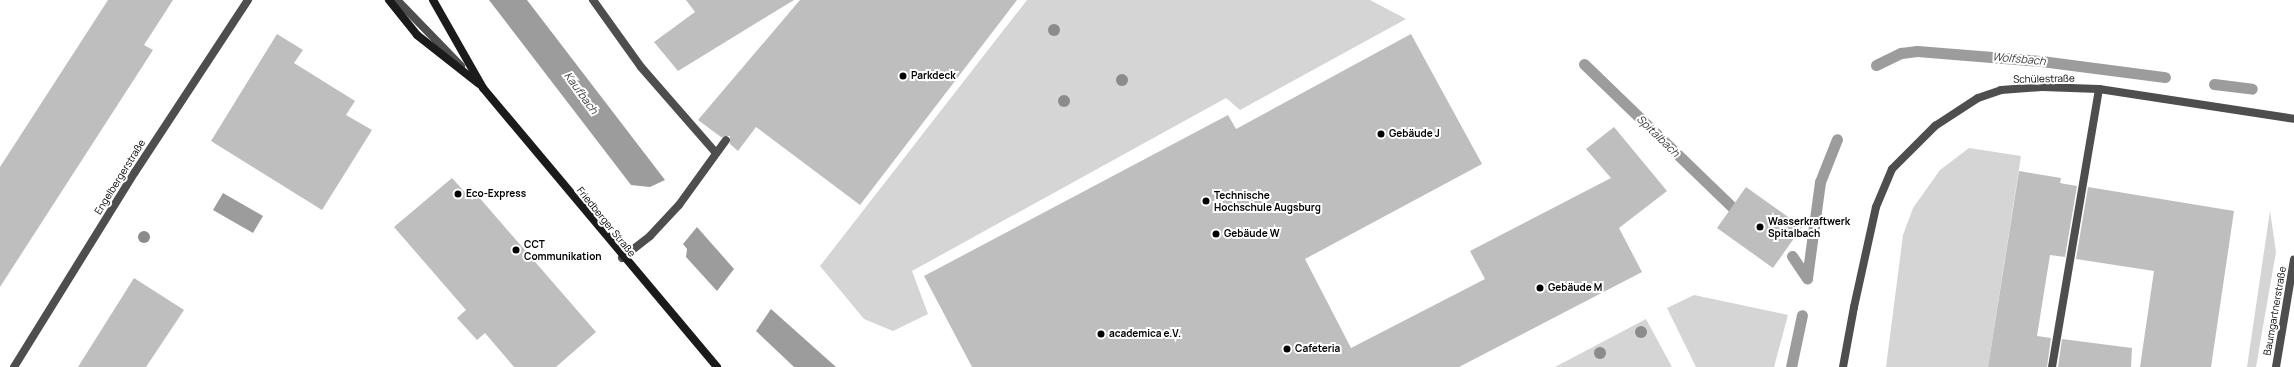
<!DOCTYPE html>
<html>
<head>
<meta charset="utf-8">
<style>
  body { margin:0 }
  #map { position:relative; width:2294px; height:367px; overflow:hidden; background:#fff; font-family:Manrope,sans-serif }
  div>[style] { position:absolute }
  .green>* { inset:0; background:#d5d5d5 }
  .water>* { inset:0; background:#9c9c9c }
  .stream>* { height:11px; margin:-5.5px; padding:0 5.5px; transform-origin:5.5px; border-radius:5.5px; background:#9c9c9c }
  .building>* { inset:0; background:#bebebe }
  .lane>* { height:8px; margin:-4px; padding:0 4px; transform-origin:4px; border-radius:4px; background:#4e4e4e }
  .street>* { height:8px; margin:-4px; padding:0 4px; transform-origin:4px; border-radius:4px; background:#4e4e4e }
  .secondary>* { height:8px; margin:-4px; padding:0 4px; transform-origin:4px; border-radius:4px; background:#1b1b1b }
  .trees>* { width:12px; height:12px; margin:-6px; border-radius:50%; background:#8b8b8b }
  .dots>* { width:11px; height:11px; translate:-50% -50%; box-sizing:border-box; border:2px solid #fff; border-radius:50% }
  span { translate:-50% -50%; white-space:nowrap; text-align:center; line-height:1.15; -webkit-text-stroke:4px #fff; paint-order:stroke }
  .poi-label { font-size:10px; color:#000; font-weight:700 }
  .left { translate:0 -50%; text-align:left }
  .street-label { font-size:10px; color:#000 }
  .water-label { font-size:11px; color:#3d3d3d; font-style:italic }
</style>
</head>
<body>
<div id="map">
  <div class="green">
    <div style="clip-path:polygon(1027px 0,1370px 0,1406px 19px,1240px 110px,1226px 98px,912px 271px,928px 314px,893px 331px,864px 319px,820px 266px)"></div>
    <div style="clip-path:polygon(1969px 148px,2021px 156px,1988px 367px,1886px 367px,1903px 235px,1913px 208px,1940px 170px)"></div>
    <div style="clip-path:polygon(2270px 211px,2276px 252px,2256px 367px,2247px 367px)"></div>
    <div style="clip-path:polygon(1694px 295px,1788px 315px,1774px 367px,1696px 367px,1667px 308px)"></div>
    <div style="clip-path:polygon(1646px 319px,1672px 367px,1555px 367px)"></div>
  </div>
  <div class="water">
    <div style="clip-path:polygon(489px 0,527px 0,665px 180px,650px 187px,631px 185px)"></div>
    <div style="clip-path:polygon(223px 193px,263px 216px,253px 233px,213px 210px)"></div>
    <div style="clip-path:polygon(697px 227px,734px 269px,717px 291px,686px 257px,687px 249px,683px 244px)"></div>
    <div style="clip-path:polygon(771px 309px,836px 367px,794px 367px,756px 331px)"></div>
  </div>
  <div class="stream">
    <div style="left:1584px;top:64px;width:206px;rotate:44deg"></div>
    <div style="left:1876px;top:65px;width:28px;rotate:-26deg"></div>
    <div style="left:1901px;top:53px;width:16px;rotate:-7deg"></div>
    <div style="left:1917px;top:51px;width:124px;rotate:4.6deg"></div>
    <div style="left:2041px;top:61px;width:125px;rotate:7.4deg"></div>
    <div style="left:2214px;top:84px;width:38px;rotate:7deg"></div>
    <div style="left:1792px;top:256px;width:27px;rotate:56deg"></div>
    <div style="left:1807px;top:278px;width:97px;rotate:-82.3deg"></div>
    <div style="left:1820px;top:182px;width:46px;rotate:-68.4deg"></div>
    <div style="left:1791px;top:367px;width:53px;rotate:-78.1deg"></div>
  </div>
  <div class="building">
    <div style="clip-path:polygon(108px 0,173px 0,144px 45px,153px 50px,0 287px,0 167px)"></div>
    <div style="clip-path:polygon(686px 0,794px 0,678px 71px,654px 42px,695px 12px)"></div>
    <div style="clip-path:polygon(800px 0,1017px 0,860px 205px,756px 127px,738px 151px,730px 144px,730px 136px,721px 137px,698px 120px)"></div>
    <div style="clip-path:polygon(277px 34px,303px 50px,294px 63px,355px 101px,346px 115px,372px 130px,322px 210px,211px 141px)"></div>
    <div style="clip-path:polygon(1411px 34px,1482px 164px,1305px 259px,1351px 348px,1485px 279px,1470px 251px,1611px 178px,1586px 149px,1614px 127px,1667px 191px,1619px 228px,1642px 272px,1459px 367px,972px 367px,924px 276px,1228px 115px,1236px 129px)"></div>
    <div style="clip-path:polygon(2019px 171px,2061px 178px,2060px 183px,2077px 186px,2065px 257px,2050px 255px,2037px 336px,2051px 338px,2047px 367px,1988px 367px)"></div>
    <div style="clip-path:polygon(452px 178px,472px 200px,477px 195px,596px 332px,556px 367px,514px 367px,485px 333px,477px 340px,457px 318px,466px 310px,394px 227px)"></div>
    <div style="clip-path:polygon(1746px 187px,1802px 227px,1773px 268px,1717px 228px)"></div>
    <div style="clip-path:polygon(2088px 187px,2234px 211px,2211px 367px,2140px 367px,2154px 271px,2076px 259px)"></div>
    <div style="clip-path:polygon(134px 278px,184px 310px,146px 367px,78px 367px)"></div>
    <div style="clip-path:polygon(2062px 339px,2132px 348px,2131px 367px,2058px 367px)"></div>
  </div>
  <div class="lane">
    <div style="left:397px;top:0;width:92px;rotate:45.9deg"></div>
    <div style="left:593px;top:0;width:82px;rotate:54.4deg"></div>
    <div style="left:641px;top:67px;width:114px;rotate:48.9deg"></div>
    <div style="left:622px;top:258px;width:36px;rotate:-38deg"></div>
    <div style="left:650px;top:236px;width:42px;rotate:-46.9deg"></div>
    <div style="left:679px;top:205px;width:80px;rotate:-54.1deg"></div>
    <div style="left:1843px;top:367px;width:61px;rotate:-79.6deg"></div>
    <div style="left:2052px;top:367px;width:282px;rotate:-80.4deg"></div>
    <div style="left:2276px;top:367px;width:109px;rotate:-80.5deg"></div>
  </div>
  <div class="street">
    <div style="left:1854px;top:307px;width:102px;rotate:-77.6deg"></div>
    <div style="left:1876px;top:207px;width:41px;rotate:-67.2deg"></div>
    <div style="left:1892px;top:169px;width:61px;rotate:-45deg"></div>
    <div style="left:1935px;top:126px;width:51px;rotate:-33.1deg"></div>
    <div style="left:1978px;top:98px;width:24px;rotate:-19deg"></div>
    <div style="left:2001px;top:90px;width:41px;rotate:-4.2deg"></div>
    <div style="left:2042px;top:87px;width:57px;rotate:2deg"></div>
    <div style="left:2099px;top:89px;width:197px;rotate:8.7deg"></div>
    <div style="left:14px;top:367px;width:229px;rotate:-58.2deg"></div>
    <div style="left:135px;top:172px;width:206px;rotate:-56.7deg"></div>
  </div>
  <div class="secondary">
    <div style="left:389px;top:0;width:45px;rotate:51.3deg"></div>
    <div style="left:417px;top:35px;width:79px;rotate:38.3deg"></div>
    <div style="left:433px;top:0;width:101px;rotate:60.4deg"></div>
    <div style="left:483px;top:88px;width:364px;rotate:50deg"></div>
  </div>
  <div class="trees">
    <div style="left:1054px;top:30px"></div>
    <div style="left:1122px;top:80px"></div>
    <div style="left:1064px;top:101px"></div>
    <div style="left:144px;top:237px"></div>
    <div style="left:1641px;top:332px"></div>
    <div style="left:1600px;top:353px"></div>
  </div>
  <div class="dots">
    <div style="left:903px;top:76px;background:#000"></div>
    <div style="left:1381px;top:134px;background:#000"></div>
    <div style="left:458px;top:194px;background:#000"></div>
    <div style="left:1206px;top:201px;background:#000"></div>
    <div style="left:1760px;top:227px;background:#000"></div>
    <div style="left:1216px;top:234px;background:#000"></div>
    <div style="left:516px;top:250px;background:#000"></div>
    <div style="left:1540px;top:288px;background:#000"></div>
    <div style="left:1101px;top:334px;background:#000"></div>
    <div style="left:1287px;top:349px;background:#000"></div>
  </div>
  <div class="poi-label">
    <span class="left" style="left:911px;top:76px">Parkdeck</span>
    <span class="left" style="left:1389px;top:134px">Gebäude J</span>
    <span class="left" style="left:466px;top:194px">Eco-Express</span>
    <span class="left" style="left:1214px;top:201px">Technische<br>Hochschule Augsburg</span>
    <span class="left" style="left:1768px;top:227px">Wasserkraftwerk<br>Spitalbach</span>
    <span class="left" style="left:1224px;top:234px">Gebäude W</span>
    <span class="left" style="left:524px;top:250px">CCT<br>Communikation</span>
    <span class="left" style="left:1548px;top:288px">Gebäude M</span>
    <span class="left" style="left:1109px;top:334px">academica e.V.</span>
    <span class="left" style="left:1295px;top:349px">Cafeteria</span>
  </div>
  <div class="street-label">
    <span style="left:2044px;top:79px;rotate:-1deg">Schülestraße</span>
    <span style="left:120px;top:177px;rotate:-58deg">Engelbergerstraße</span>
    <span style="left:606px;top:222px;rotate:51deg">Friedberger Straße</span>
    <span style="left:2275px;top:311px;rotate:-80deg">Baumgartnerstraße</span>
  </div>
  <div class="water-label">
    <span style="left:2019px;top:59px;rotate:5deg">Wolfsbach</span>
    <span style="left:581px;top:93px;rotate:54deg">Kaufbach</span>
    <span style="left:1658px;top:136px;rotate:44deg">Spitalbach</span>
  </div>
</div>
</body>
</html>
